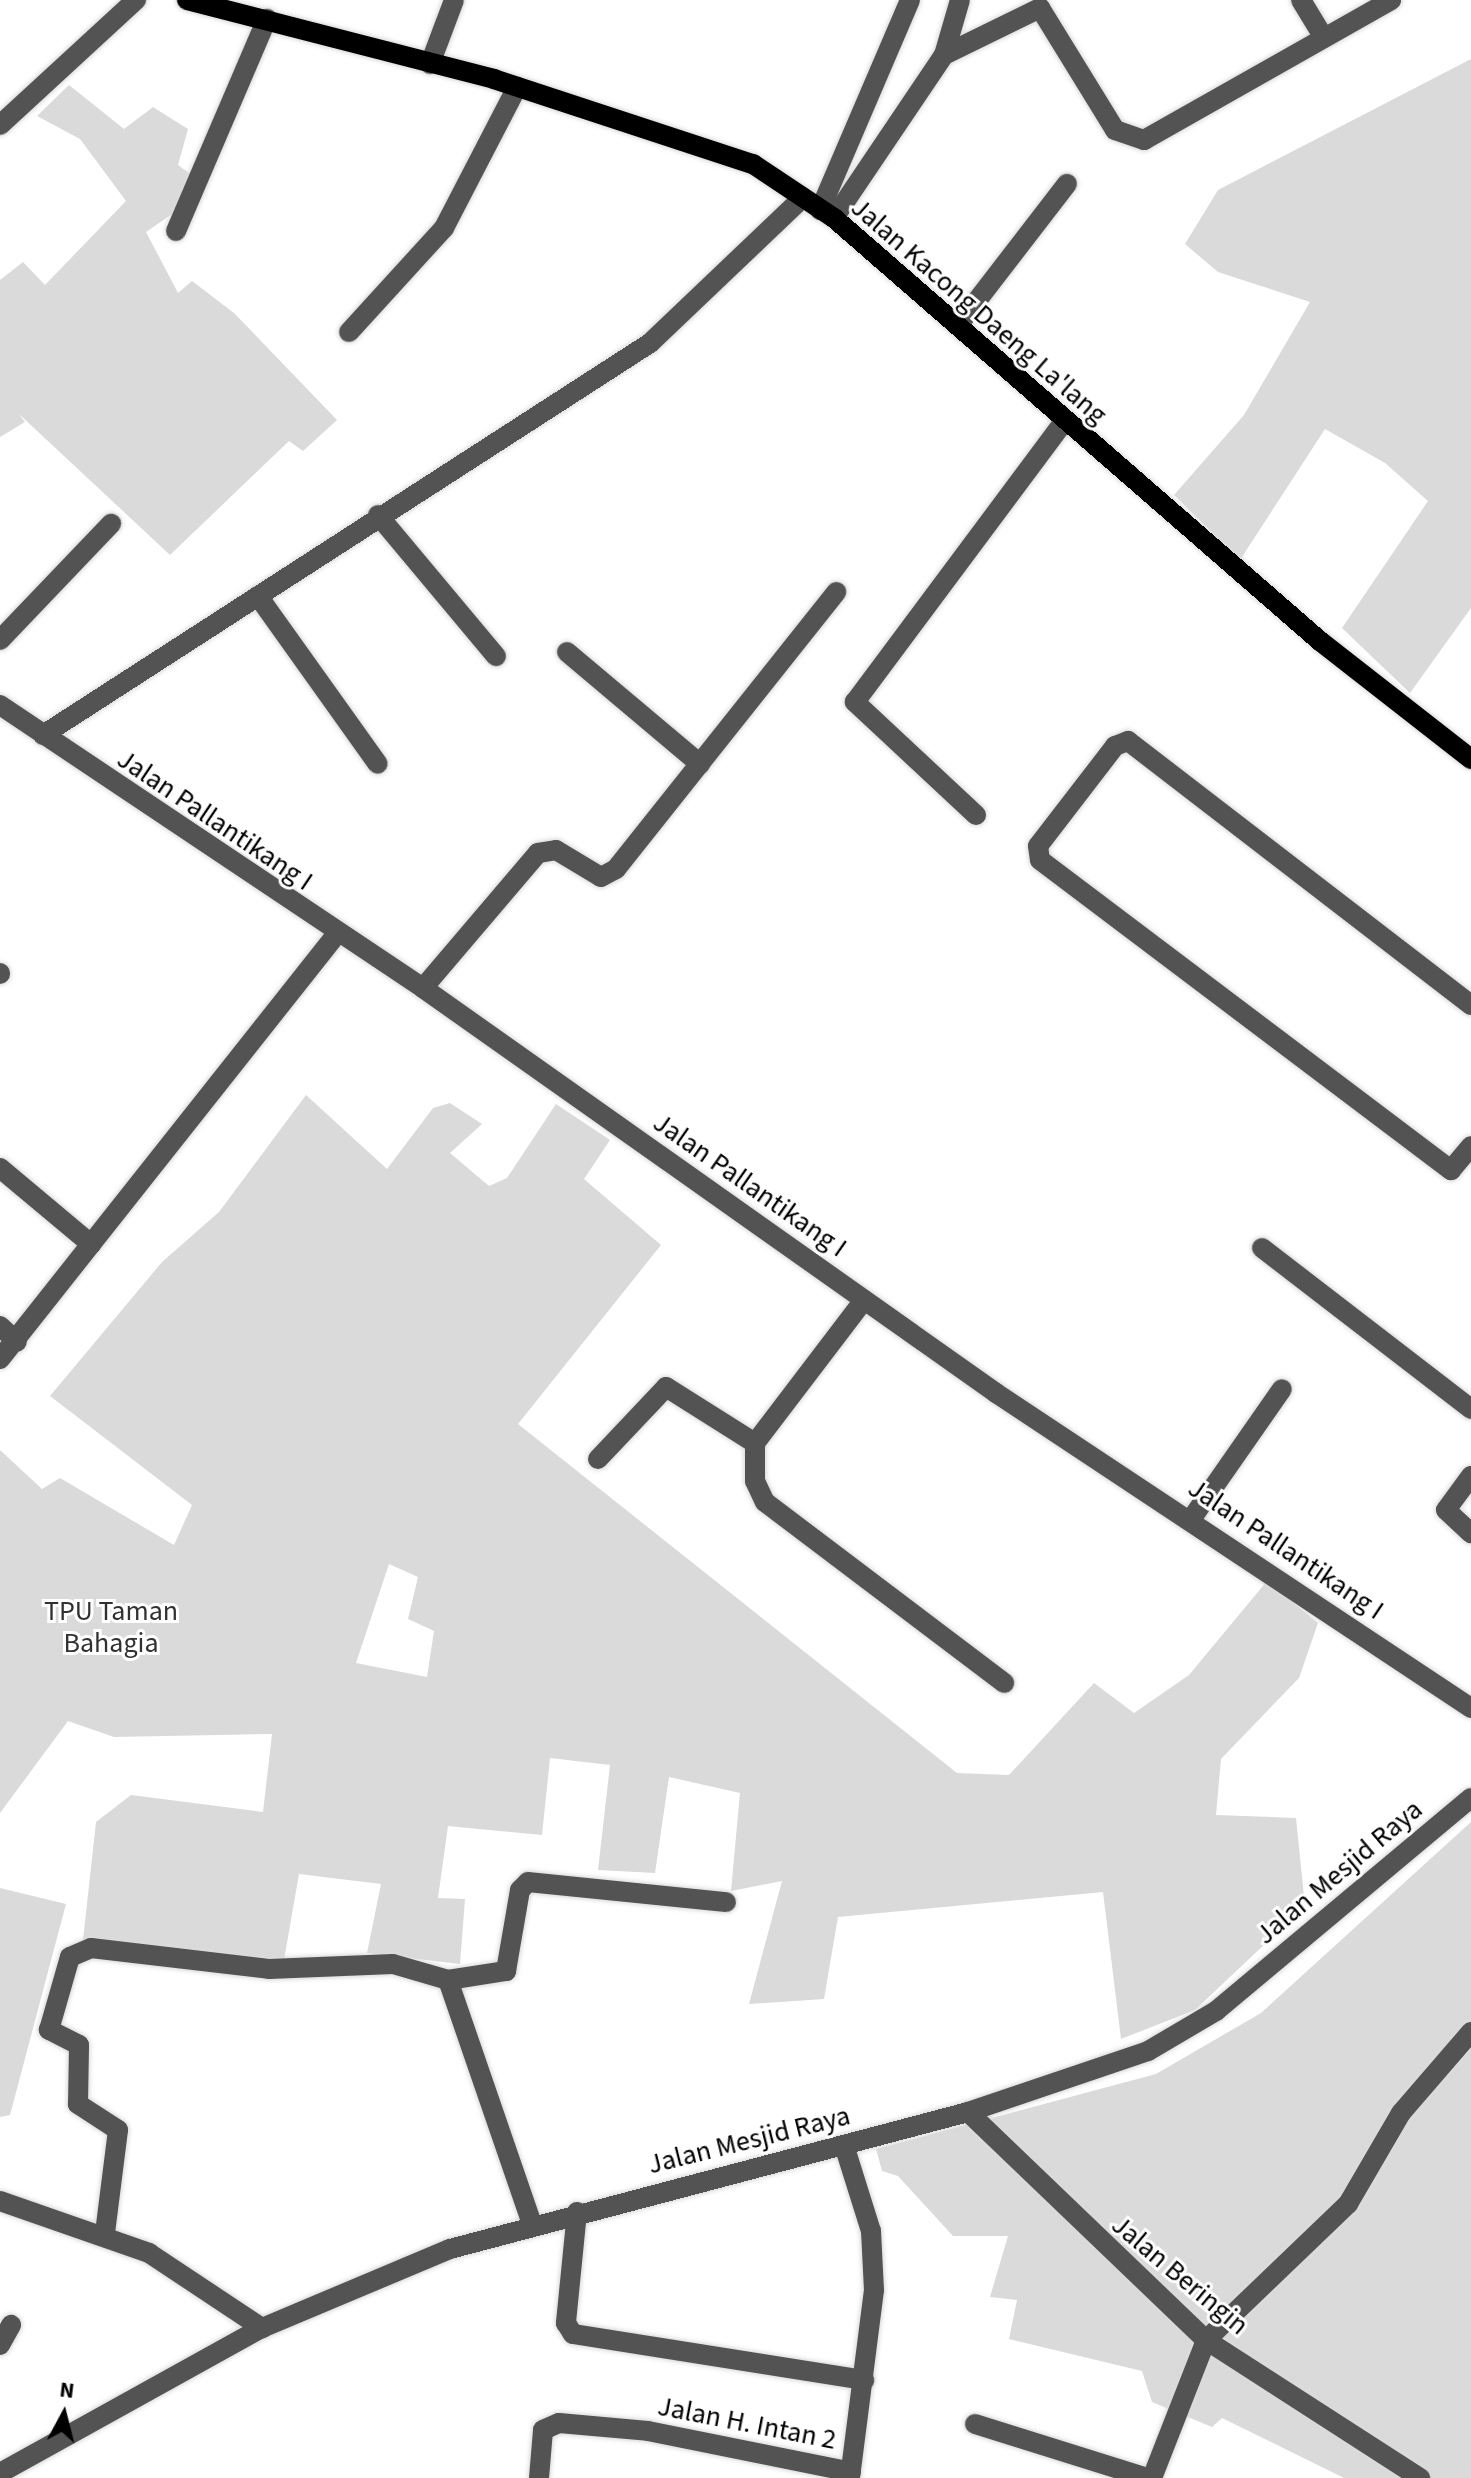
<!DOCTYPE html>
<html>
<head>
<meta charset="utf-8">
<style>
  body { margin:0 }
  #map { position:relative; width:1471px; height:2478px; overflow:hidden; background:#fff; font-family:"Source Sans 3",sans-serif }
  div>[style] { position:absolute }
  .green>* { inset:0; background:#dadada }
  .roads { filter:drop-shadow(0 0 2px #dbdbdb) drop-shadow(0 0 2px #dbdbdb) }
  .minor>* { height:20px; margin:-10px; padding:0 10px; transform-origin:10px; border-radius:10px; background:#535353 }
  .major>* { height:20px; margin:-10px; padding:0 10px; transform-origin:10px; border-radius:10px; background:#000 }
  span { translate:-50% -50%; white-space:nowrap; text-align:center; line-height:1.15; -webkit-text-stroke:6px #fff; paint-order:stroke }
  .street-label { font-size:28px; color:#000 }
  .park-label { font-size:28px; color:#313131 }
  .north { position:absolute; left:24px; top:2374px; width:80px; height:80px; -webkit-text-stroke:6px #fff; paint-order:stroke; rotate:7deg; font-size:22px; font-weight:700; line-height:32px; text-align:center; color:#000 }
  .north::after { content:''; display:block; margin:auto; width:28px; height:36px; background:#000; clip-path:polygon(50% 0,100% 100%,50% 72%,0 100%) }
</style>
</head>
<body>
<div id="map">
  <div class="green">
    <div style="clip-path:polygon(1471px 59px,1471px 608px,1410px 693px,1342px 628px,1428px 501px,1385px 463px,1325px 429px,1240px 560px,1174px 495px,1244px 415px,1310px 302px,1218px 272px,1185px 244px,1218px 190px)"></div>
    <div style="clip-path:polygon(69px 85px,124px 129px,153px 107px,188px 129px,178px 165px,193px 176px,178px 210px,146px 232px,178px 293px,192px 281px,234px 313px,337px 420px,303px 451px,289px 441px,170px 555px,19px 414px,25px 422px,0 437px,0 280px,23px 262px,45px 285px,126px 201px,80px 139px,37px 116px)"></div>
    <div style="clip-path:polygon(evenodd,306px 1095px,387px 1169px,433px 1108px,450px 1103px,482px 1124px,450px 1153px,489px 1186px,507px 1178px,556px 1104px,610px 1140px,584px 1179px,661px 1245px,518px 1424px,957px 1773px,1009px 1775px,1094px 1683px,1134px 1713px,1189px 1675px,1267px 1581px,1318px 1623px,1299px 1678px,1221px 1759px,1216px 1815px,1296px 1818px,1305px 1906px,1195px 2010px,1121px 2039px,1103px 1892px,838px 1917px,824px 1999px,749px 2004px,782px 1881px,731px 1891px,740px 1793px,669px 1777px,655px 1873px,598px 1870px,610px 1765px,550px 1758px,542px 1835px,448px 1826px,438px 1898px,465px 1899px,460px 1964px,367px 1953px,381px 1884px,299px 1874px,284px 1960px,83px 1940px,96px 1822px,131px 1795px,263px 1812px,272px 1734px,114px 1737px,68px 1721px,0 1813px,0 1450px,42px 1489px,60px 1478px,174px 1545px,192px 1505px,50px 1396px,162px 1262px,219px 1212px,306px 1095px,389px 1564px,418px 1577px,408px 1619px,434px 1631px,427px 1677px,356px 1663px,389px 1564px)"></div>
    <div style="clip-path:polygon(1471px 1822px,1471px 2478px,1344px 2478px,1222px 2418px,1212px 2427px,1152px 2402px,1142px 2371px,1009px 2339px,1017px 2300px,990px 2297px,1008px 2236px,953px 2236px,898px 2176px,882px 2171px,876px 2149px,1156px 2074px,1261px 2013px)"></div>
    <div style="clip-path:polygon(0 1888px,66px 1904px,10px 2115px,0 2117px)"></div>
  </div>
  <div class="roads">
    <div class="minor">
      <div style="left:1301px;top:0;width:44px;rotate:58.8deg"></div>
      <div style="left:944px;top:55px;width:107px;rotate:-26.1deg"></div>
      <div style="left:1040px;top:8px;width:143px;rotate:58.4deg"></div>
      <div style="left:1115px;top:130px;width:31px;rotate:19deg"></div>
      <div style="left:1144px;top:140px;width:284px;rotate:-29.5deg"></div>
      <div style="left:430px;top:64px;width:68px;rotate:-69.4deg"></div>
      <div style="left:0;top:125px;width:185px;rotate:-42.6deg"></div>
      <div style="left:820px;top:210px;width:228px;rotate:-66.8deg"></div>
      <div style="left:834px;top:218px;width:197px;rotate:-56deg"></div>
      <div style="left:944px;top:55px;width:57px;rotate:-73.8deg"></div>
      <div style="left:176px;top:231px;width:231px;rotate:-66.8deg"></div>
      <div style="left:959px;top:324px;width:177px;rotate:-52.4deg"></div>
      <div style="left:349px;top:332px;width:141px;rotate:-47.6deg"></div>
      <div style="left:444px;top:228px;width:159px;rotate:-62.6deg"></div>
      <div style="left:378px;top:515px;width:184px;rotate:50.1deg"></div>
      <div style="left:258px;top:596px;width:206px;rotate:54.5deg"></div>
      <div style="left:0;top:640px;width:161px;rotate:-46.3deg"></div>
      <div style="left:567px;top:652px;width:174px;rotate:40.1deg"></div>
      <div style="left:0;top:705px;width:509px;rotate:33.78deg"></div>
      <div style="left:423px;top:988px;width:702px;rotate:35.25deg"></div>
      <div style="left:996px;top:1393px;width:570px;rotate:33.55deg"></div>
      <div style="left:43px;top:735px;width:723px;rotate:-32.85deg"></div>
      <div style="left:650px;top:343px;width:209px;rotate:-43.6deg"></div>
      <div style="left:976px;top:815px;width:166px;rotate:-137deg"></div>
      <div style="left:855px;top:702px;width:348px;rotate:-53.3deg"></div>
      <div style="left:0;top:974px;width:1px;rotate:-90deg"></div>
      <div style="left:423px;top:988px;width:177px;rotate:-49.6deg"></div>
      <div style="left:538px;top:853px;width:18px;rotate:-9deg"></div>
      <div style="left:556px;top:850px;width:52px;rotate:31deg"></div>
      <div style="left:601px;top:877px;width:17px;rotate:-28deg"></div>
      <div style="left:616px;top:869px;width:354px;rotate:-51.5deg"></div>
      <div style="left:1471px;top:1005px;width:433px;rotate:-142.4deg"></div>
      <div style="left:1128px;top:741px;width:14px;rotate:159deg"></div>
      <div style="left:1115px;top:746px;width:126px;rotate:127.6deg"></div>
      <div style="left:1038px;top:846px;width:14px;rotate:82deg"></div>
      <div style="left:1040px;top:860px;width:515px;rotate:37.03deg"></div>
      <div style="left:1451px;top:1170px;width:31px;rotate:-50deg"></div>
      <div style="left:0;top:1168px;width:119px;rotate:39.9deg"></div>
      <div style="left:1262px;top:1248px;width:264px;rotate:37.6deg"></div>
      <div style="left:864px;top:1300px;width:180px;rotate:127.3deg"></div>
      <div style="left:755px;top:1443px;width:38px;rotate:90deg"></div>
      <div style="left:755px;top:1481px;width:23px;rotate:65deg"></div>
      <div style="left:765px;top:1502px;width:300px;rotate:37.1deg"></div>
      <div style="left:0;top:1326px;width:23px;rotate:43deg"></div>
      <div style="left:0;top:1359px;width:540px;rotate:-51.62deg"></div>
      <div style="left:598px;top:1459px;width:99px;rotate:-46.6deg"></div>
      <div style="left:666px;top:1387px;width:105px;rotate:32.2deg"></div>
      <div style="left:1471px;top:1476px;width:42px;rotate:126.3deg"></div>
      <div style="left:1446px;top:1510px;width:34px;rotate:43deg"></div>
      <div style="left:1192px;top:1518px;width:157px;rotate:-55.1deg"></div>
      <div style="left:968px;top:2112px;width:330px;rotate:43.8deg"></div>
      <div style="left:1206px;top:2340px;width:255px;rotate:32.8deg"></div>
      <div style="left:844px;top:2145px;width:90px;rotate:72.6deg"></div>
      <div style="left:871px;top:2231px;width:59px;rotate:87.1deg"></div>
      <div style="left:874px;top:2290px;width:190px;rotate:97.3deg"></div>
      <div style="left:0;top:2201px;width:158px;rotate:19.2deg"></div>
      <div style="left:149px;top:2253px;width:136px;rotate:33.6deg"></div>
      <div style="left:577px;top:2212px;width:112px;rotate:95.7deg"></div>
      <div style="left:566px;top:2323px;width:13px;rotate:58deg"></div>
      <div style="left:573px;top:2334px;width:295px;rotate:9deg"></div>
      <div style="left:532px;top:2224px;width:258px;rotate:-109deg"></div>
      <div style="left:448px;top:1980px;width:59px;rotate:-8.8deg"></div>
      <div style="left:506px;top:1971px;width:82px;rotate:-80.2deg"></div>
      <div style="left:520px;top:1890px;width:11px;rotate:-45deg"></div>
      <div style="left:528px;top:1882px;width:199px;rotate:5.8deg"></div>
      <div style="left:105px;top:2233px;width:104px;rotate:-82.8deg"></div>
      <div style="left:118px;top:2130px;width:48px;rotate:-147deg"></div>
      <div style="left:78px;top:2104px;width:59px;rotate:-89deg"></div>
      <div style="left:79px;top:2045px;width:34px;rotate:-153deg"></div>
      <div style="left:49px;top:2030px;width:76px;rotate:-74deg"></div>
      <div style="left:70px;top:1957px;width:23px;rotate:-23deg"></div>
      <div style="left:91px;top:1948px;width:179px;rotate:6.7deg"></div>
      <div style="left:269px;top:1969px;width:124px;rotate:-2.3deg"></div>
      <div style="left:393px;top:1964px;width:57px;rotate:16.2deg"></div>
      <div style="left:0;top:2345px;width:23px;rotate:-61deg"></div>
      <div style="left:975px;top:2424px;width:180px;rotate:17.4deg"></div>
      <div style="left:0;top:2473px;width:299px;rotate:-29deg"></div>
      <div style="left:262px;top:2328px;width:204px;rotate:-22.8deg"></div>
      <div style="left:450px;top:2249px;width:536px;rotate:-14.81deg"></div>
      <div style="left:968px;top:2112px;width:190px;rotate:-18.7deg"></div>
      <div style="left:1148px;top:2051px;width:79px;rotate:-30.5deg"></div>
      <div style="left:1216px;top:2011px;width:332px;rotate:-39.9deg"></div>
      <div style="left:539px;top:2478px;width:48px;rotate:-85.2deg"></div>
      <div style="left:543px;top:2430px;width:17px;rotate:-24deg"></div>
      <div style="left:559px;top:2423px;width:89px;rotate:5.1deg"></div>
      <div style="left:648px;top:2431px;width:207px;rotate:11.4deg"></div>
      <div style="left:1152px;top:2478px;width:148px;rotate:-68.6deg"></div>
      <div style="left:1206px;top:2340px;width:197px;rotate:-43.8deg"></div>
      <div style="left:1348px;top:2204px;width:105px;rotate:-59.8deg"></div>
      <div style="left:1401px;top:2113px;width:107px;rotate:-49.2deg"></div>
    </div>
    <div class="major">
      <div style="left:187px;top:0;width:317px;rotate:14.4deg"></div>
      <div style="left:494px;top:79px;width:273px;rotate:18.2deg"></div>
      <div style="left:753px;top:164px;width:97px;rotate:33.7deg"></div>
      <div style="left:834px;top:218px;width:644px;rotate:41.04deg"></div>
      <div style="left:1320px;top:641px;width:192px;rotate:38deg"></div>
    </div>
  </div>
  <div class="street-label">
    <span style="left:979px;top:311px;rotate:41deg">Jalan Kacong Daeng La'lang</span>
    <span style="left:215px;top:820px;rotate:34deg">Jalan Pallantikang I</span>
    <span style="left:750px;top:1185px;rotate:35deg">Jalan Pallantikang I</span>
    <span style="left:1286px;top:1549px;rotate:34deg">Jalan Pallantikang I</span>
    <span style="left:1339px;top:1872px;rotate:-40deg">Jalan Mesjid Raya</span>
    <span style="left:749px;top:2140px;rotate:-14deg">Jalan Mesjid Raya</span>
    <span style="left:1180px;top:2275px;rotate:40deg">Jalan Beringin</span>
    <span style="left:747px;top:2423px;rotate:11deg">Jalan H. Intan 2</span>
  </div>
  <div class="park-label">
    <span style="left:111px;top:1627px">TPU Taman<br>Bahagia</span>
  </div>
  <div class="north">N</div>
</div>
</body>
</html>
